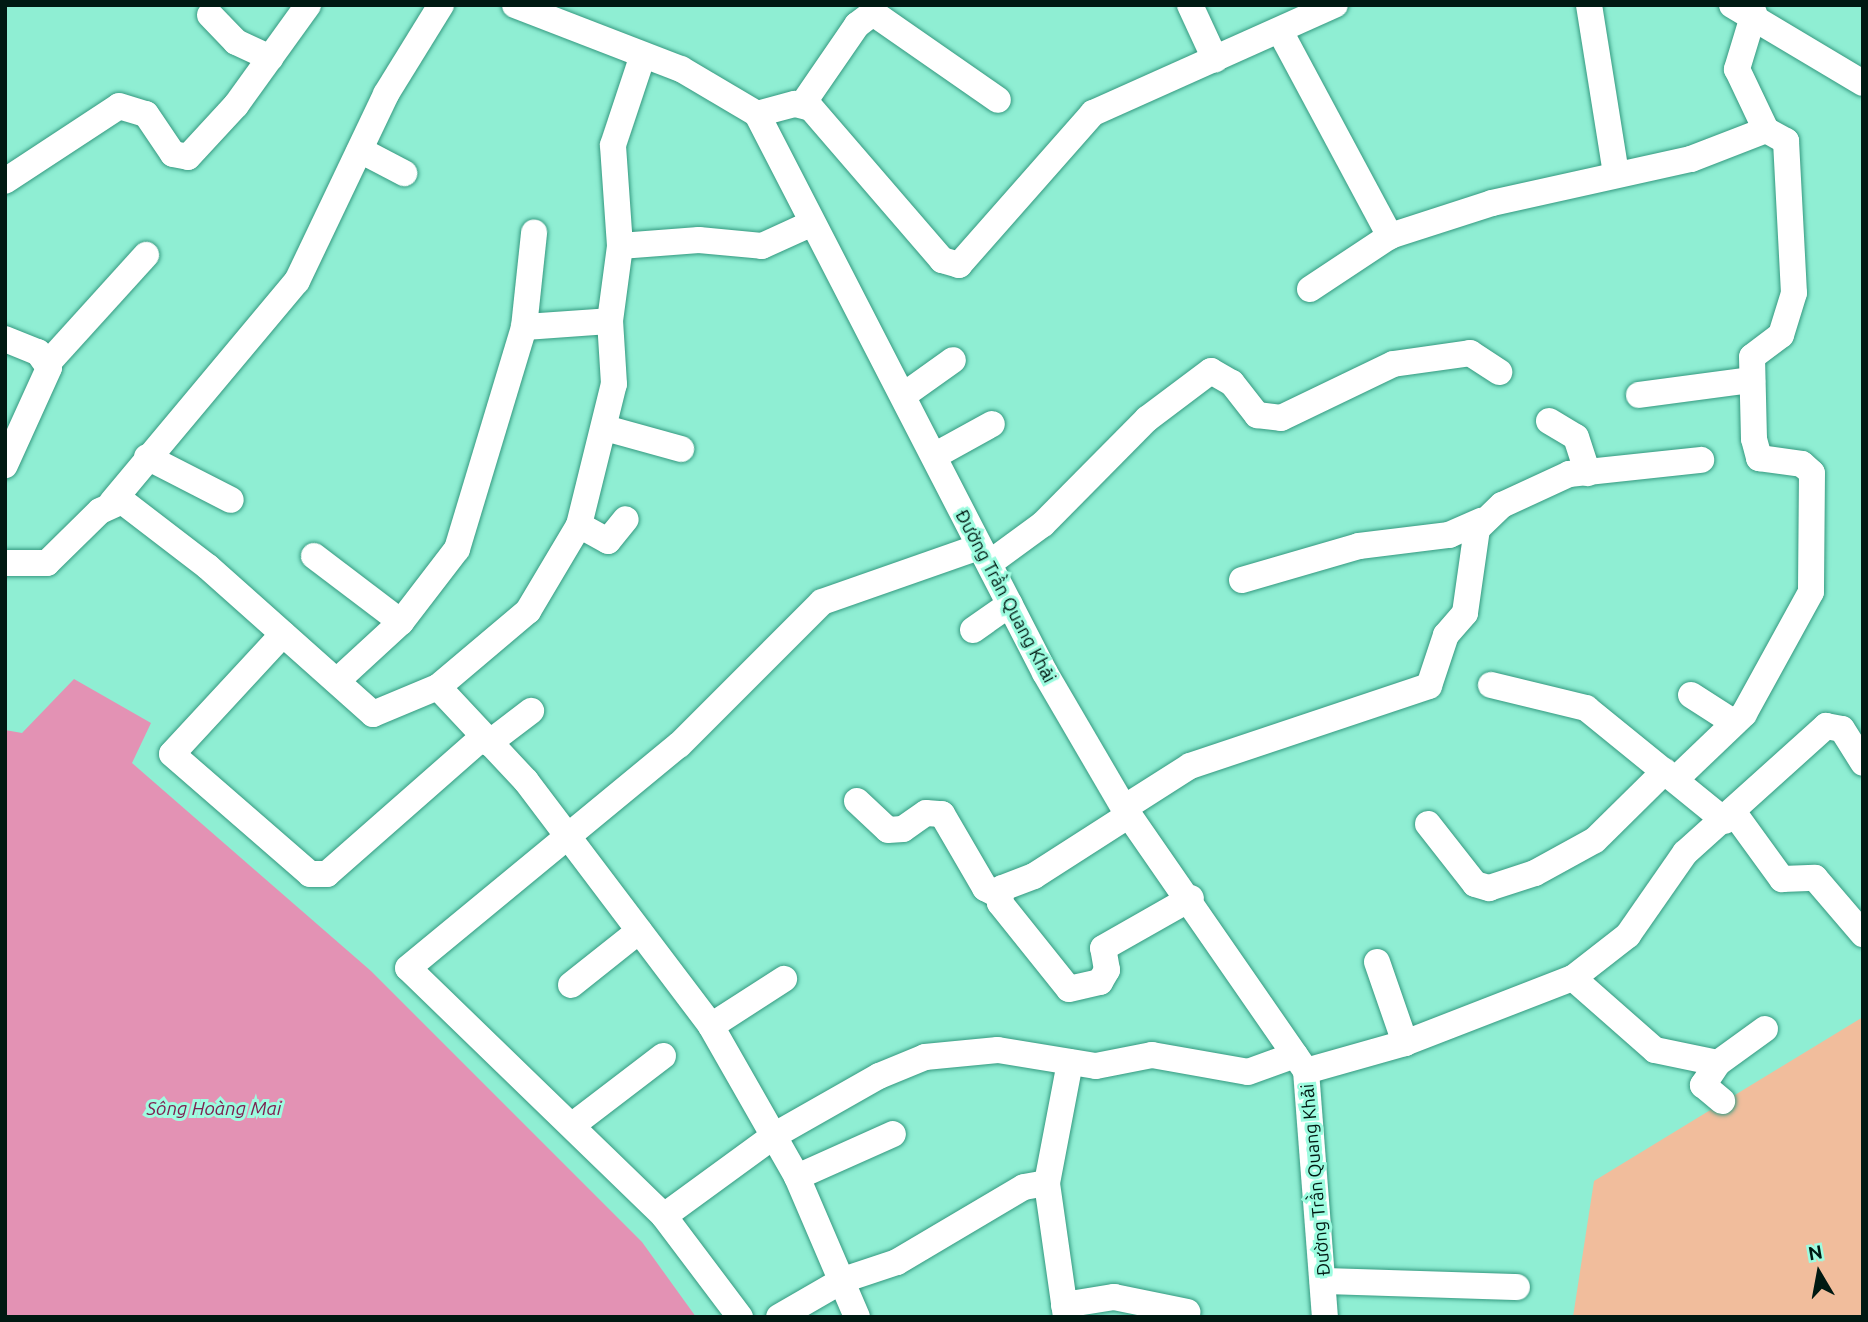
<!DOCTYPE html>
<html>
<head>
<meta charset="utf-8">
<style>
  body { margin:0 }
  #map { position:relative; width:1868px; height:1322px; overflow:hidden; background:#8feed3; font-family:Ubuntu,sans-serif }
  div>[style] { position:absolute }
  .green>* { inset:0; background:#f1bd9c }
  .water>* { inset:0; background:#e392b4 }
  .roads { filter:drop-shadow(0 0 2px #359980) drop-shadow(0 0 2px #359980) }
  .minor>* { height:26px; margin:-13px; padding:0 13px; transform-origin:13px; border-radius:13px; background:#fff }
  span { translate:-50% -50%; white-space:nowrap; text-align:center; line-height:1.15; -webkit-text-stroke:6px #9dfce0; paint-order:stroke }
  .street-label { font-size:18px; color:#001912 }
  .water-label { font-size:19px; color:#7e2050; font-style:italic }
  .frame { position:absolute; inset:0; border:7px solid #001912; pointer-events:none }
  .north { position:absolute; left:1784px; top:1238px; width:70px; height:70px; -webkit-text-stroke:5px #9dfce0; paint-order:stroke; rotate:350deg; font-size:19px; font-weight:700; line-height:28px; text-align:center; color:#001912 }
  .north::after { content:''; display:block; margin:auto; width:24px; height:32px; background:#001912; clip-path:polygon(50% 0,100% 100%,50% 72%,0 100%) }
</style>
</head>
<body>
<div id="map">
  <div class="green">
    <div style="clip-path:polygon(1863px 1017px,1863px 1317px,1573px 1317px,1594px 1181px)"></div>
  </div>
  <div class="water">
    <div style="clip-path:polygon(74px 679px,151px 723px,132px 763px,371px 971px,642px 1242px,696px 1317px,5px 1317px,5px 730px,22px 733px)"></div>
  </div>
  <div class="roads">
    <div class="minor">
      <div style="left:515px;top:5px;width:178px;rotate:21.1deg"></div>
      <div style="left:681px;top:69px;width:88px;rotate:30.6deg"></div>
      <div style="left:757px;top:114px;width:629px;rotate:62.74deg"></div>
      <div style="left:1045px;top:673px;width:156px;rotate:59.7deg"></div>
      <div style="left:1124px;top:808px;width:320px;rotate:55.3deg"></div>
      <div style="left:1306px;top:1071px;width:247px;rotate:85.6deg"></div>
      <div style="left:1190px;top:5px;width:60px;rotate:65.2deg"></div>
      <div style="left:1589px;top:5px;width:171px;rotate:80.9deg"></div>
      <div style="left:1732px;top:5px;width:152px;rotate:30.8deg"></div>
      <div style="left:1754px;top:13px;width:59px;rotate:106.9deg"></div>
      <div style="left:1737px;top:69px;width:68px;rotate:64.6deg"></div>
      <div style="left:210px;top:15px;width:37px;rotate:46deg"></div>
      <div style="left:236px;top:42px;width:38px;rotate:25deg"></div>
      <div style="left:1280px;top:31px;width:233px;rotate:61.8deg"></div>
      <div style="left:1390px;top:236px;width:107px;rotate:-17.9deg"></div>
      <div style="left:1492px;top:203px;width:204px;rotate:-12.5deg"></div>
      <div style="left:1691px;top:159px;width:80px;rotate:-21.1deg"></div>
      <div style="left:1766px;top:130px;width:23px;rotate:29deg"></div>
      <div style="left:1786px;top:141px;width:152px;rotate:87deg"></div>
      <div style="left:1794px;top:293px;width:44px;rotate:107.2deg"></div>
      <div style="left:1781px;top:335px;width:36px;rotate:143deg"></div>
      <div style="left:1752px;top:357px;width:82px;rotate:88.6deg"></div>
      <div style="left:1754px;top:439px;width:20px;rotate:75deg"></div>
      <div style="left:1759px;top:458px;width:43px;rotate:7.9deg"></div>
      <div style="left:1802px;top:464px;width:13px;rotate:42deg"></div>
      <div style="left:1812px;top:473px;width:119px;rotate:90.5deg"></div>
      <div style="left:1811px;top:592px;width:139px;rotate:118.8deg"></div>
      <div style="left:1744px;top:714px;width:91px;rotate:136.3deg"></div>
      <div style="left:802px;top:105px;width:97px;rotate:-55.5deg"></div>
      <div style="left:857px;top:25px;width:20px;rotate:-37deg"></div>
      <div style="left:873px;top:13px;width:152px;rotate:34.8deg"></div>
      <div style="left:757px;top:114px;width:39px;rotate:-15deg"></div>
      <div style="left:795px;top:104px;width:16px;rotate:14deg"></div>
      <div style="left:811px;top:108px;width:201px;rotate:49.2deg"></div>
      <div style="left:942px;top:260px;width:18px;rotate:16deg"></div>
      <div style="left:959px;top:265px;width:203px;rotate:-48.6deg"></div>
      <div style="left:1093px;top:113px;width:265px;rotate:-24.1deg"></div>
      <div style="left:360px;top:150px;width:50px;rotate:27.6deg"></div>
      <div style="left:5px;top:181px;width:136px;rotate:-33.3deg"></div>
      <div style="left:119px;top:106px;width:28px;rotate:17deg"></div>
      <div style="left:146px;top:114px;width:48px;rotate:56deg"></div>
      <div style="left:173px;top:154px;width:15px;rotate:11deg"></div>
      <div style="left:188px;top:157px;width:71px;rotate:-47.3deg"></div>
      <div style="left:236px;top:105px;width:123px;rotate:-54.2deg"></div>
      <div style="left:620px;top:246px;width:79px;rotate:-4.3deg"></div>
      <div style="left:699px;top:240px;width:63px;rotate:5.4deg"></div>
      <div style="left:762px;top:246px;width:51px;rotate:-24.5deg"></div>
      <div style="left:1310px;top:289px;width:96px;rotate:-33.5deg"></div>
      <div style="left:524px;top:327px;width:95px;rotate:-83.9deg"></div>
      <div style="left:5px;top:339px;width:35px;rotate:22deg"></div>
      <div style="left:38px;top:352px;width:19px;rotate:55deg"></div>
      <div style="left:49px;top:368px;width:107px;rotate:114.4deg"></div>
      <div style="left:48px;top:363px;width:146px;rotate:-47.8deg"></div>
      <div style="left:904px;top:395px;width:60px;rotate:-35.5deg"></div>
      <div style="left:1639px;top:395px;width:114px;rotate:-7.6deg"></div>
      <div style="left:1549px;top:421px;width:31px;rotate:31deg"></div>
      <div style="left:1576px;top:437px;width:38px;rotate:72deg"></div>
      <div style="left:605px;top:428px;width:79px;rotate:15.4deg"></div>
      <div style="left:934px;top:456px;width:66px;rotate:-28.9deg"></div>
      <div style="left:147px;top:457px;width:94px;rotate:27.1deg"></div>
      <div style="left:112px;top:502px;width:288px;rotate:-50.1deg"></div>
      <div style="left:297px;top:281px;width:207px;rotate:-64.5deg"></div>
      <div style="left:386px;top:94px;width:105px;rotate:-58.3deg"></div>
      <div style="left:579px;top:525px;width:33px;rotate:29deg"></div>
      <div style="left:608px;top:541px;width:28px;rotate:-51deg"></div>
      <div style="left:314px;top:556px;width:109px;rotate:37.2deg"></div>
      <div style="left:991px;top:562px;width:64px;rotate:-36.2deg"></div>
      <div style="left:1043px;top:524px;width:148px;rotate:-45.3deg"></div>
      <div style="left:1147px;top:419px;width:80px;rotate:-36.9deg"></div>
      <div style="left:1211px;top:371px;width:24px;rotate:30deg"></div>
      <div style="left:1232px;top:383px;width:41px;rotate:52deg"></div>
      <div style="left:1257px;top:415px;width:24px;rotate:7deg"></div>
      <div style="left:1281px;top:418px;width:124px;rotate:-25.7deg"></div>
      <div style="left:1393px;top:364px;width:78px;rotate:-8.1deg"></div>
      <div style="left:1470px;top:353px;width:35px;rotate:33deg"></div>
      <div style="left:5px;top:563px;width:42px"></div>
      <div style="left:47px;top:563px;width:74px;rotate:-44.5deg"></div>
      <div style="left:100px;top:511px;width:24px;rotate:-24deg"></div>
      <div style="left:122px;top:501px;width:108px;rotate:37.5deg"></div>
      <div style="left:208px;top:567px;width:221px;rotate:41.7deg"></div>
      <div style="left:373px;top:714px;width:70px;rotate:-22.6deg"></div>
      <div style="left:438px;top:687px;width:129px;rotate:46.9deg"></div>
      <div style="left:526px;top:781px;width:307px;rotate:52.9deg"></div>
      <div style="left:711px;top:1026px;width:174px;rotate:60.3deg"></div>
      <div style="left:797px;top:1177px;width:152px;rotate:66.8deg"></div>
      <div style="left:1242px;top:580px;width:122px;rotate:-16.2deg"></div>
      <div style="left:1359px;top:546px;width:91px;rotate:-7deg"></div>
      <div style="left:1449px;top:535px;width:35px;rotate:-24deg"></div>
      <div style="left:973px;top:630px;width:45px;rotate:-35.1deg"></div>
      <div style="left:283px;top:634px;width:163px;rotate:132.8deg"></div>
      <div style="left:172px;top:754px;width:183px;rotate:41deg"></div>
      <div style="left:310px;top:874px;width:17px"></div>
      <div style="left:327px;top:874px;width:206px;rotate:-41.3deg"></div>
      <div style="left:338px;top:680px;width:86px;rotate:-42.6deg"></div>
      <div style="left:401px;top:622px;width:92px;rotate:-52.5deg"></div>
      <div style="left:457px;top:549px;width:232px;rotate:-73.2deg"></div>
      <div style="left:524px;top:327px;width:86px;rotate:-4deg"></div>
      <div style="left:1491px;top:685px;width:98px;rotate:13.6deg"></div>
      <div style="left:1586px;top:708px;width:179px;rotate:39.1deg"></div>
      <div style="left:438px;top:687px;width:118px;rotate:-40.2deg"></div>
      <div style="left:528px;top:611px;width:100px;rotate:-59.3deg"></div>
      <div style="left:579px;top:525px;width:145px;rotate:-76.1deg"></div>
      <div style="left:614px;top:384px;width:63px;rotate:-93.6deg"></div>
      <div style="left:610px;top:321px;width:76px;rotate:-82.4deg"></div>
      <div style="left:620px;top:246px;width:101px;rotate:-94deg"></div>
      <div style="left:613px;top:145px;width:92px;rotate:-71.6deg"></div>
      <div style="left:1691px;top:695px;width:50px;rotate:32.7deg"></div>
      <div style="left:489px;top:743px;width:53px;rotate:-37.3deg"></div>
      <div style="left:857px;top:801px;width:42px;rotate:43.1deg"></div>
      <div style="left:888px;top:830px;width:15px;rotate:-4deg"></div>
      <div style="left:903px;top:829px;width:28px;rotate:-35deg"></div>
      <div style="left:926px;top:813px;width:16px;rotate:4deg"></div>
      <div style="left:942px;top:814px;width:86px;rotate:59.8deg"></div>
      <div style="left:985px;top:888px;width:15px;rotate:28deg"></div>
      <div style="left:1124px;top:808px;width:78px;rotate:-32.5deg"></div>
      <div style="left:1190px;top:766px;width:252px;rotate:-18.5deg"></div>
      <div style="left:1429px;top:686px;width:54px;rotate:-71.6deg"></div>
      <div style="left:1446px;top:635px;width:29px;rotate:-49deg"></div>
      <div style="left:1465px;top:613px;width:85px;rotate:-81.9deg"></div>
      <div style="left:1477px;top:529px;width:35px;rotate:-44deg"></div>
      <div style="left:1502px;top:505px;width:74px;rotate:-24.8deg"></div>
      <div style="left:1569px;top:474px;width:133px;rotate:-6.1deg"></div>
      <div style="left:1734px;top:813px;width:82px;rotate:54deg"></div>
      <div style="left:1782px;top:879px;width:33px;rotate:-2deg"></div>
      <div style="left:1815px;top:878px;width:74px;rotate:49.4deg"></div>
      <div style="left:1129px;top:815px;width:113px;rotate:147.3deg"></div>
      <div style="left:1034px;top:876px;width:34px;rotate:159deg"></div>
      <div style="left:1002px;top:888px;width:15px;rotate:98deg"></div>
      <div style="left:1000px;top:903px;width:110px;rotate:51.3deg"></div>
      <div style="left:1069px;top:989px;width:32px;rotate:-13deg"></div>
      <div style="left:1100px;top:982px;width:14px;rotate:-60deg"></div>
      <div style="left:1107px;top:970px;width:22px;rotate:-100deg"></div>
      <div style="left:1103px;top:948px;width:101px;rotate:-29.6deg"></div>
      <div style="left:1428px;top:824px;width:76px;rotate:51.9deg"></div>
      <div style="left:1475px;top:884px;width:15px;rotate:16deg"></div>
      <div style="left:1489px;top:888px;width:48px;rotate:-18.1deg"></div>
      <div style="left:1535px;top:873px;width:68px;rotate:-28.8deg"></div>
      <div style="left:1595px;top:840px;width:98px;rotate:-44.6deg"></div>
      <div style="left:1377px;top:962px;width:86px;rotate:70.9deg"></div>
      <div style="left:1573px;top:978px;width:109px;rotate:41.3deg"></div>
      <div style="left:1655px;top:1050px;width:64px;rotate:11.7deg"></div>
      <div style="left:1718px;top:1063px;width:58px;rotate:-35.9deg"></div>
      <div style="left:571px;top:985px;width:87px;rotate:-38.5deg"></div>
      <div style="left:711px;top:1026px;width:87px;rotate:-32.8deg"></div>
      <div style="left:1718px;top:1063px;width:27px;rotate:124deg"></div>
      <div style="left:1703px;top:1085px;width:25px;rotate:40deg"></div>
      <div style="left:1306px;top:1071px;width:103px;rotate:-15.8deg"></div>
      <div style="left:1405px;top:1043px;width:180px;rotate:-21.2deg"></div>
      <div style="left:1573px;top:978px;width:70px;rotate:-38deg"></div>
      <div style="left:1628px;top:935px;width:100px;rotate:-55.2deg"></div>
      <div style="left:1685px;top:853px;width:190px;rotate:-42deg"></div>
      <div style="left:1826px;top:726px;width:16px;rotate:11deg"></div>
      <div style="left:1842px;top:729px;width:40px;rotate:58deg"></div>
      <div style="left:574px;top:1124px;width:112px;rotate:-37.4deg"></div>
      <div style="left:797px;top:1177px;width:105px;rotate:-24.1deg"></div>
      <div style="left:664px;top:1216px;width:137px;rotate:-36.1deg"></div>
      <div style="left:775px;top:1135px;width:120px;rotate:-29.6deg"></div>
      <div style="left:879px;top:1076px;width:50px;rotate:-22.4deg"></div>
      <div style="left:925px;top:1057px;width:73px;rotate:-5.5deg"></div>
      <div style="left:998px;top:1050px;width:99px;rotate:9.3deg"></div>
      <div style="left:1096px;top:1066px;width:57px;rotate:-11.1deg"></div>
      <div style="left:1152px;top:1055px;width:97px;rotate:10deg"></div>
      <div style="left:1248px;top:1072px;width:50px;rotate:-19.9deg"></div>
      <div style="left:1323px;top:1281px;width:194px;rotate:1.8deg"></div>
      <div style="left:1064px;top:1305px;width:51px;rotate:-9.1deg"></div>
      <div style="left:1114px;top:1297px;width:75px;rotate:11.6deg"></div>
      <div style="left:740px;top:1317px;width:126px;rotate:-127deg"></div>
      <div style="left:664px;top:1216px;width:356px;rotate:-135.9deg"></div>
      <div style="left:408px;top:968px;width:351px;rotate:-39.5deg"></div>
      <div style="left:679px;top:745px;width:202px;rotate:-45deg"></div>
      <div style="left:822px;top:602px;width:166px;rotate:-19.3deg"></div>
      <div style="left:779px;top:1317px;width:74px;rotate:-30deg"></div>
      <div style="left:843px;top:1280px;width:57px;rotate:-18.4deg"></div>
      <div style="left:897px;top:1262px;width:147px;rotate:-30.6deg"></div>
      <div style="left:1024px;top:1187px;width:23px;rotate:-10deg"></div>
      <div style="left:1066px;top:1317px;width:135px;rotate:-98.1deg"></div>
      <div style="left:1047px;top:1183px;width:123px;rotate:-79.2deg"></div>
    </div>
  </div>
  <div class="street-label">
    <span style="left:1006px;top:596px;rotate:62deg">Đường Trần Quang Khải</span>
    <span style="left:1315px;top:1180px;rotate:-95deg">Đường Trần Quang Khải</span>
  </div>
  <div class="water-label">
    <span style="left:214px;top:1109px">Sông Hoàng Mai</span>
  </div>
  <div class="frame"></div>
  <div class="north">N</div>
</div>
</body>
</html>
